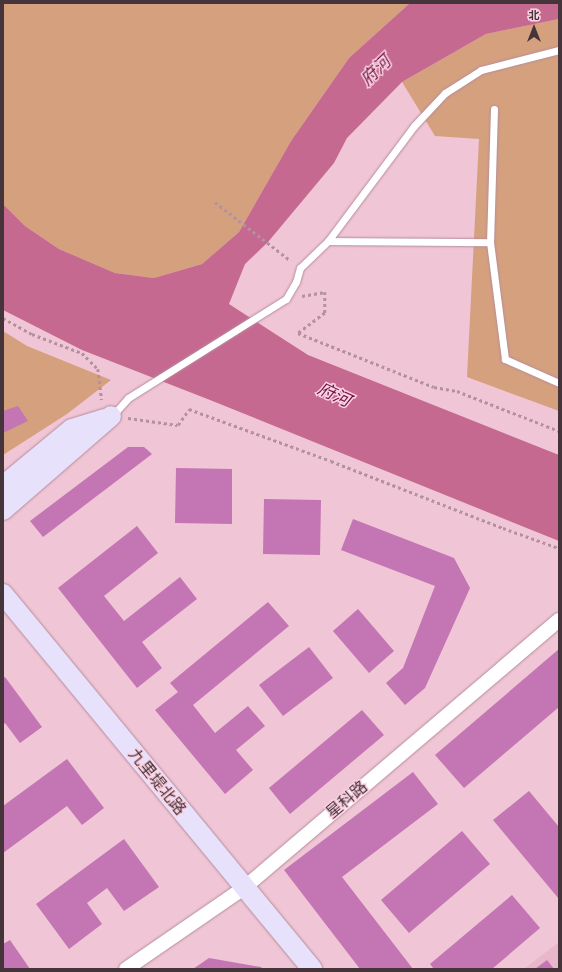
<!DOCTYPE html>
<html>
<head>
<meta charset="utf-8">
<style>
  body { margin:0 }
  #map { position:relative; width:562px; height:972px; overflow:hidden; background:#f0c5d5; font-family:"Alegreya Sans","Noto Sans SC",sans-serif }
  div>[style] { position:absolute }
  .built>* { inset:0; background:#e9b7c9 }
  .green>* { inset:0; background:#d5a07e }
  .water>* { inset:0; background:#c66991 }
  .building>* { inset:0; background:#c375b4 }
  .path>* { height:2.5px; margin-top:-1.25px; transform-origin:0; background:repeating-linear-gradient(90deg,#b3919e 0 3px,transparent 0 6px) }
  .roads { filter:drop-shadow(0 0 1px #b58d9c) drop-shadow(0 0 1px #b58d9c) }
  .lane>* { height:7px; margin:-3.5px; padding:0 3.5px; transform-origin:3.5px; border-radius:3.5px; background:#fff }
  .street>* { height:14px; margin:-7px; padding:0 7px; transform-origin:7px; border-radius:7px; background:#fff }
  .secondary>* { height:20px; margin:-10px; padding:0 10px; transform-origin:10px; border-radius:10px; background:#e8e1fb }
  span { translate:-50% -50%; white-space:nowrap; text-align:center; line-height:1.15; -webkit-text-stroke:3px #fdd2e2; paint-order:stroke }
  .street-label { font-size:16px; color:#45343a }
  .water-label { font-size:17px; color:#6c1642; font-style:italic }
  .frame { position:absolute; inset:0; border:4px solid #45343a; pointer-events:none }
  .north { position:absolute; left:514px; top:8px; width:40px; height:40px; -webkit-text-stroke:3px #fdd2e2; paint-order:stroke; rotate:0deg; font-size:11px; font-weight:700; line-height:16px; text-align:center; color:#45343a }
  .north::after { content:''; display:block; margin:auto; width:14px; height:18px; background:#45343a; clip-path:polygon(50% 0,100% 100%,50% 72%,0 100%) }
</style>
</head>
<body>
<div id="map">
  <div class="built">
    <div style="clip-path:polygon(559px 942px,559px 969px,524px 969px)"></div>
  </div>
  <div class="green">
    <div style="clip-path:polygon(3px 3px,410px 3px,349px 58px,291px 141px,239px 232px,202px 264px,154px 278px,115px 273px,59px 249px,25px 226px,3px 204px)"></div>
    <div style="clip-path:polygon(559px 19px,559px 411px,467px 377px,479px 139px,435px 136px,402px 82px,486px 34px)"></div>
    <div style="clip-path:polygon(3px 331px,27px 346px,111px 380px,67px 414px,3px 455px)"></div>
  </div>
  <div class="water">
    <div style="clip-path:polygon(410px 3px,559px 3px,559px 19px,486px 34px,402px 82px,347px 138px,334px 163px,268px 242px,245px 264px,229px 304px,308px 355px,559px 455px,559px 541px,210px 400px,82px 350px,3px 310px,3px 204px,25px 226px,59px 249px,115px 273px,154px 278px,202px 264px,239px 232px,291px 141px,349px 58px)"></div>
  </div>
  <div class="building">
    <div style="clip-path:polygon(18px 406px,28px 421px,3px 433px,3px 411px)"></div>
    <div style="clip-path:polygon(128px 447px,144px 447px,152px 454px,43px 537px,30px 521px)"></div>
    <div style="clip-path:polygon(176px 468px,232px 469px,232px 524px,175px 523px)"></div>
    <div style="clip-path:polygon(264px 499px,321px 500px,320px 555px,263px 554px)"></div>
    <div style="clip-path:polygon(353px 519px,454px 558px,470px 588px,425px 688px,405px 705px,386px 683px,403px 668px,435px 586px,341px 550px)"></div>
    <div style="clip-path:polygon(137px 526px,158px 553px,104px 596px,124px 621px,180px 577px,197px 599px,142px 642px,162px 668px,137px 688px,58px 588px)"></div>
    <div style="clip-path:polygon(268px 602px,289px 626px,193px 705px,215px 733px,248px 706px,265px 726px,236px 750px,253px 770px,225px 794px,155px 710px,178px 692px,170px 683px)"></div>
    <div style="clip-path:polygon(358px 609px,394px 651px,369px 673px,333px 631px)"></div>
    <div style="clip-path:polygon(309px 647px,333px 678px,283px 716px,259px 685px)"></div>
    <div style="clip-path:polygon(559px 649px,559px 707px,464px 788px,435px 755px)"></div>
    <div style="clip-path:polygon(5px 677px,42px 727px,20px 743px,5px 723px,3px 725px,3px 678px)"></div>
    <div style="clip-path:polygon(362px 710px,384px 735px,290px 814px,269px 788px)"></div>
    <div style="clip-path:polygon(67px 759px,104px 808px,82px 825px,67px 806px,3px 853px,3px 806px)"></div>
    <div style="clip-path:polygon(413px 772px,438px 804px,342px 877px,413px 969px,360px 969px,284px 870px)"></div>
    <div style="clip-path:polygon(529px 791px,559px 827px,559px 899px,493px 820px)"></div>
    <div style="clip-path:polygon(462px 831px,490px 864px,409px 933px,381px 900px)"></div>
    <div style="clip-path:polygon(124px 839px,159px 887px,124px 911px,107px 888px,87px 903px,102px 924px,69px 949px,36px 904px)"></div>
    <div style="clip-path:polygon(512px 895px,540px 928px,492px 969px,434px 969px,430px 964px)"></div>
    <div style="clip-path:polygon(10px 940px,30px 969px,3px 969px,3px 944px)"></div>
    <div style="clip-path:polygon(209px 958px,261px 967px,263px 969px,193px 969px)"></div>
    <div style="clip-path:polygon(547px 960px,554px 969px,535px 969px)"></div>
  </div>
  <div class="path">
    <div style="left:215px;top:202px;width:96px;rotate:37.8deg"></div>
    <div style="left:302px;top:296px;width:23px;rotate:-10deg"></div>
    <div style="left:325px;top:292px;width:21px;rotate:90deg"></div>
    <div style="left:325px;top:313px;width:34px;rotate:143deg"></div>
    <div style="left:298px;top:333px;width:146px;rotate:21.7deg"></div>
    <div style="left:434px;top:387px;width:23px;rotate:10deg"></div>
    <div style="left:457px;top:391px;width:110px;rotate:21.4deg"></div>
    <div style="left:3px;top:318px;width:33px;rotate:29deg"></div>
    <div style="left:32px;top:334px;width:53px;rotate:20.8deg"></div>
    <div style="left:82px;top:353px;width:23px;rotate:45deg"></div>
    <div style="left:98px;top:369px;width:31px;rotate:83deg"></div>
    <div style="left:128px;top:418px;width:50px;rotate:8deg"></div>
    <div style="left:178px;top:425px;width:19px;rotate:-55deg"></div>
    <div style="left:189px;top:409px;width:151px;rotate:20.1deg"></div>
    <div style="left:331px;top:461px;width:185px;rotate:21.3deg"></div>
    <div style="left:503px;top:528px;width:59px;rotate:19.7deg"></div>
  </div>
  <div class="roads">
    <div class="lane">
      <div style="left:494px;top:109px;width:133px;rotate:91.7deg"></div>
      <div style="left:490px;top:242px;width:118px;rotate:82.7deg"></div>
      <div style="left:505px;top:359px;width:59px;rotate:24deg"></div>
      <div style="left:328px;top:241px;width:162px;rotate:0.4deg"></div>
      <div style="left:112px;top:416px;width:24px;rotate:-48deg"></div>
      <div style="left:128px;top:398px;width:186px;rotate:-32.1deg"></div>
      <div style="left:286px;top:299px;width:20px;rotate:-60deg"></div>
      <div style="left:296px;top:282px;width:15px;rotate:-74deg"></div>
      <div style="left:300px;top:268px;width:39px;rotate:-44deg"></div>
      <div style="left:328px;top:241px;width:144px;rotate:-53.2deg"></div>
      <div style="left:414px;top:126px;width:45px;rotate:-46.8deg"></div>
      <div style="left:445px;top:93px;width:43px;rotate:-32.6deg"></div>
      <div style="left:481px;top:70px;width:81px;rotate:-14.4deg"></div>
    </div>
    <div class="street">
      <div style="left:126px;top:969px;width:143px;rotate:-34.5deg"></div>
      <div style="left:244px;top:888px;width:414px;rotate:-40.4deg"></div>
    </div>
    <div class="secondary">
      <div style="left:3px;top:486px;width:89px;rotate:-39.6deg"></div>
      <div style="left:72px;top:429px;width:34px;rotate:-17deg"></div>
      <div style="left:3px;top:510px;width:143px;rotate:-41deg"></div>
      <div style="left:3px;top:594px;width:486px;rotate:50.5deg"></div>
    </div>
  </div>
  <div class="street-label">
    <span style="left:157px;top:782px;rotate:51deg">九里堤北路</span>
    <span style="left:347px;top:800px;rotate:-40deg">星科路</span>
  </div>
  <div class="water-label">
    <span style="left:376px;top:71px;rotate:-44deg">府河</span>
    <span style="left:334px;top:395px;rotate:25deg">府河</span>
  </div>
  <div class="frame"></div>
  <div class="north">北</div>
</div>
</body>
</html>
